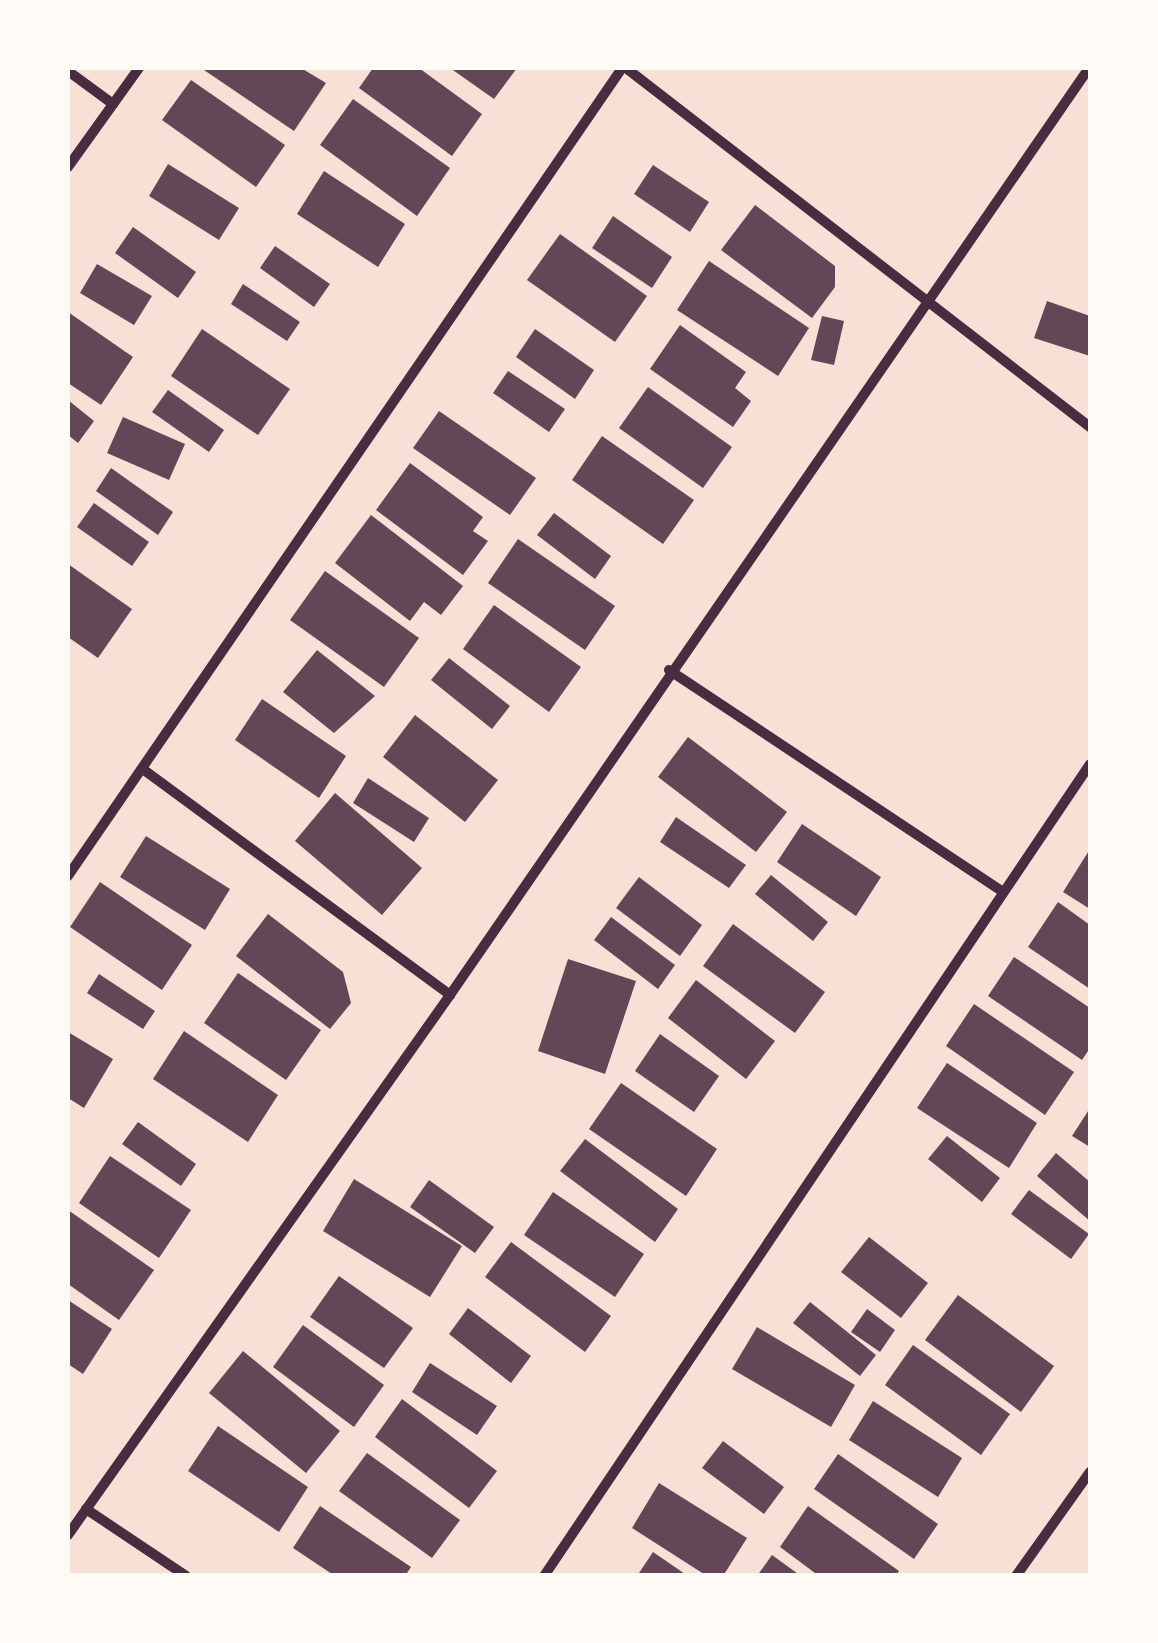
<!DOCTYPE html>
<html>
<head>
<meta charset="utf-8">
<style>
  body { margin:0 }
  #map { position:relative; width:1158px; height:1643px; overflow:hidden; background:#f7e1d7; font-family:"Sofia Sans Condensed",sans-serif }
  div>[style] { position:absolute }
  .building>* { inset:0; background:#644757 }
  .minor>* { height:10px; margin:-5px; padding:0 5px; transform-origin:5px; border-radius:5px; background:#4a2c40 }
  span { translate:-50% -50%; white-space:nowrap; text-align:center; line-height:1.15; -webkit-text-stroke:8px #fffaf5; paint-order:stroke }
  .frame { position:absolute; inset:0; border:70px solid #fffaf5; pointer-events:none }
</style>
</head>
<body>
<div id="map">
  <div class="building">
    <div style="clip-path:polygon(201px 68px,301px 68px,326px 83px,294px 131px)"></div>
    <div style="clip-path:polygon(373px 68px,419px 68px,482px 114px,452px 156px,359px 88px)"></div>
    <div style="clip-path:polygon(450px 68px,517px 68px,494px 99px)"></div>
    <div style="clip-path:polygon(191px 80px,285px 145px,256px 187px,162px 120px)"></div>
    <div style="clip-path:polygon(353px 99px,450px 168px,417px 216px,320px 145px)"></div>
    <div style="clip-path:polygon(168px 164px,239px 208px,219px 240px,149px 196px)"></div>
    <div style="clip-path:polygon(653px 165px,709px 202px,690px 232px,634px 194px)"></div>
    <div style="clip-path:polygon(324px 171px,405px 224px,378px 267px,297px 214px)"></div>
    <div style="clip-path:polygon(755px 205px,835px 266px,835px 287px,812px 318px,721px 250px)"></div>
    <div style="clip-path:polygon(613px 216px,672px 257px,652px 288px,592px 248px)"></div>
    <div style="clip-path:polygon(133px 227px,196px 272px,178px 298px,115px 253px)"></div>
    <div style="clip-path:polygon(560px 234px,647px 296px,615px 342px,527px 280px)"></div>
    <div style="clip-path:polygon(275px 246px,330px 284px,314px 307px,260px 268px)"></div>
    <div style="clip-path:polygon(709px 261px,809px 328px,778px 376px,677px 310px)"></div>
    <div style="clip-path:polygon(97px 264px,152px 296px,134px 325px,80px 293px)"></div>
    <div style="clip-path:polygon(243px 284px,300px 322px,287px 341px,231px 304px)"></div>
    <div style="clip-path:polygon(1047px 301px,1090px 316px,1090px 356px,1034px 338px)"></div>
    <div style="clip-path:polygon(68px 312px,133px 357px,101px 405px,68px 383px)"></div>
    <div style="clip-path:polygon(822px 316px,844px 321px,834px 365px,811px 360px)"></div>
    <div style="clip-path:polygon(680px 325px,746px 372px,735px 388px,751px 401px,733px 427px,650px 369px)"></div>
    <div style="clip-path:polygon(202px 329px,290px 389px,258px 435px,171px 376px)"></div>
    <div style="clip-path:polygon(535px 329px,594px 370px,575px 399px,516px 357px)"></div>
    <div style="clip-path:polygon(508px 371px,565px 409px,549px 432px,493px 393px)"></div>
    <div style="clip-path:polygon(648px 387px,732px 447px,703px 488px,619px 428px)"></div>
    <div style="clip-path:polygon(168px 390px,224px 430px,209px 452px,152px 412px)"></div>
    <div style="clip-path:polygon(68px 400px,94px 421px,78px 443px,68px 435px)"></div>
    <div style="clip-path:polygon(439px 411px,536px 478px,510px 515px,413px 448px)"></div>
    <div style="clip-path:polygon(123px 417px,185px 444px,169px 480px,107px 453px)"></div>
    <div style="clip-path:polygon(602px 436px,694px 500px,663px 544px,572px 480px)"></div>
    <div style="clip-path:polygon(410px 463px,483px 517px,473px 531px,488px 541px,463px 575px,376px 510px)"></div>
    <div style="clip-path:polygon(111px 468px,173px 512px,158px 535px,96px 491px)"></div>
    <div style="clip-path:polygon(94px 503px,149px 542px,132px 566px,77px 527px)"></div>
    <div style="clip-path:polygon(554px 513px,611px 556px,595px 579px,537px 535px)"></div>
    <div style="clip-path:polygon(371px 515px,463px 586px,441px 615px,424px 602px,410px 621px,335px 563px)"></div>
    <div style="clip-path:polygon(518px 539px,615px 606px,585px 650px,488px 583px)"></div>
    <div style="clip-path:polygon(68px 564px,132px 609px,98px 658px,68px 637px)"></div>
    <div style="clip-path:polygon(325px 571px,419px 638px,384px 687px,290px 620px)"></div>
    <div style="clip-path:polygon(494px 605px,581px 667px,549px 712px,463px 649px)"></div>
    <div style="clip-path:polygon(317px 650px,375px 696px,334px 733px,283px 692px)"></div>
    <div style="clip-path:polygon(449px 658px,510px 706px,492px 729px,431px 680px)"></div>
    <div style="clip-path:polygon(262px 699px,346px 756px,319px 798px,235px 740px)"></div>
    <div style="clip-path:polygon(415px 715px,498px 780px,465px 822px,383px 757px)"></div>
    <div style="clip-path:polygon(688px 737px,787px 812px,756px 852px,658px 777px)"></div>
    <div style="clip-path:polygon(368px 778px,429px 818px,414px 842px,353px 803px)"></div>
    <div style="clip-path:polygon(335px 793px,422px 868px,382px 915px,295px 841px)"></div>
    <div style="clip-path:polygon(676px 817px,746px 865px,729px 888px,660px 842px)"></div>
    <div style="clip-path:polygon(802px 824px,881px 877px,856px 916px,777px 862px)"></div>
    <div style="clip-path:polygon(146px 836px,230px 889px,205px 930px,120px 877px)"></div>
    <div style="clip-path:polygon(1090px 849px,1090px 909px,1063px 892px)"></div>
    <div style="clip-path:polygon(771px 875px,828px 922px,813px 941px,755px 894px)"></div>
    <div style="clip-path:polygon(639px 877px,702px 925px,680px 956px,616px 908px)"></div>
    <div style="clip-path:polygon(100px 882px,192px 945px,162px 990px,70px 927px)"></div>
    <div style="clip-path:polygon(1058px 902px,1090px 925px,1090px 989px,1028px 947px)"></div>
    <div style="clip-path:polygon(268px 914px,343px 972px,351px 1003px,330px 1029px,236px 956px)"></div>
    <div style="clip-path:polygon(611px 917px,675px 965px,658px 989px,594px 940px)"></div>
    <div style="clip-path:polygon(733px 924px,825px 992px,795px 1033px,703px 966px)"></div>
    <div style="clip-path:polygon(1014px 957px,1090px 1008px,1090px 1048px,1082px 1060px,988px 996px)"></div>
    <div style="clip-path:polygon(568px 959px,636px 981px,605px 1074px,538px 1051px)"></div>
    <div style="clip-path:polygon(238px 973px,321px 1030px,286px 1080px,204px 1023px)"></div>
    <div style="clip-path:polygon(99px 974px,155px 1011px,143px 1029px,87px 993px)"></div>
    <div style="clip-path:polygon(696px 980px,775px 1041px,746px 1079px,668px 1018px)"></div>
    <div style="clip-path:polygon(974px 1004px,1074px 1072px,1045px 1115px,946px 1046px)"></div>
    <div style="clip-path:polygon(184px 1031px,278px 1095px,248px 1142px,153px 1079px)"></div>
    <div style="clip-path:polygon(68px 1032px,113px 1059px,84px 1108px,68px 1098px)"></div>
    <div style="clip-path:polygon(660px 1034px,719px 1076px,694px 1112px,635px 1071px)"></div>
    <div style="clip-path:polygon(947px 1063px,1037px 1123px,1009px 1168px,917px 1108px)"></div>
    <div style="clip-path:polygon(621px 1083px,717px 1149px,686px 1196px,589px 1129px)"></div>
    <div style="clip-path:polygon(1090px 1108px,1090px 1147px,1072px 1136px)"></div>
    <div style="clip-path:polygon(138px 1122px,196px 1164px,181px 1186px,122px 1144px)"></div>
    <div style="clip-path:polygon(947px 1136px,1000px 1178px,982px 1202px,928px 1159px)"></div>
    <div style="clip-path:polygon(585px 1139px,678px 1209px,655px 1242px,560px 1171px)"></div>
    <div style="clip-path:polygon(1056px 1153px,1090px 1182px,1090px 1221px,1037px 1176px)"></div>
    <div style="clip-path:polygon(110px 1156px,191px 1210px,159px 1258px,79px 1203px)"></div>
    <div style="clip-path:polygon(354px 1179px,462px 1246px,430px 1297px,323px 1231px)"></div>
    <div style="clip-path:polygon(429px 1180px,494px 1227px,475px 1253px,410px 1207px)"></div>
    <div style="clip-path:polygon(1029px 1190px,1089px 1234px,1071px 1259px,1011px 1214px)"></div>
    <div style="clip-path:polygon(553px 1192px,644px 1254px,615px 1297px,524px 1235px)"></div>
    <div style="clip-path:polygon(68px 1210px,154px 1270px,119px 1320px,68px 1284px)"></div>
    <div style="clip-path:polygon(869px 1237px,928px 1283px,901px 1318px,841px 1272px)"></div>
    <div style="clip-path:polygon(511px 1242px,611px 1316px,585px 1352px,485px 1277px)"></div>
    <div style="clip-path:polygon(339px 1276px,413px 1328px,384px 1368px,310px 1317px)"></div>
    <div style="clip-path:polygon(958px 1295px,1054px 1366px,1021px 1412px,925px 1340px)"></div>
    <div style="clip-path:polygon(68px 1300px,112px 1329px,83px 1374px,68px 1364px)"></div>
    <div style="clip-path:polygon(810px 1302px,876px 1355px,860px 1376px,793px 1323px)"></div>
    <div style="clip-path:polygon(468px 1308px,531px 1356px,511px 1383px,449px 1334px)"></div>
    <div style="clip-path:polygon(867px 1309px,895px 1330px,880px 1352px,851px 1332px)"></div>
    <div style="clip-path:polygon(303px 1325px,384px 1385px,354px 1427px,273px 1367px)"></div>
    <div style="clip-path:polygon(757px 1327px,855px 1385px,831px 1427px,732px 1369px)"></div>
    <div style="clip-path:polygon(913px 1345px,1010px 1414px,981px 1455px,885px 1385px)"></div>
    <div style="clip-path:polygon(243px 1351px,340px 1431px,306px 1473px,209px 1393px)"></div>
    <div style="clip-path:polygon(430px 1363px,497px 1406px,477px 1435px,412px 1392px)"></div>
    <div style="clip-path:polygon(402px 1399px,497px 1471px,469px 1508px,375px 1437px)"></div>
    <div style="clip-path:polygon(873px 1401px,962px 1458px,938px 1497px,849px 1440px)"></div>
    <div style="clip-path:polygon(218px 1426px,308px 1487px,279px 1532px,188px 1471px)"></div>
    <div style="clip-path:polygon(723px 1441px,784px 1487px,764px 1514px,702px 1468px)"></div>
    <div style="clip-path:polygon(367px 1453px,460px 1520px,432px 1558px,339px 1491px)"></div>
    <div style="clip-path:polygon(838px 1454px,938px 1524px,914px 1559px,814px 1489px)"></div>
    <div style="clip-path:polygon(659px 1483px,747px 1538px,723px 1576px,707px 1576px,632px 1528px)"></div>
    <div style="clip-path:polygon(320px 1506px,411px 1567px,405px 1576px,335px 1576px,293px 1548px)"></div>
    <div style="clip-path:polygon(808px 1506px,899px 1571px,896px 1576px,819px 1576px,780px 1547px)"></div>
    <div style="clip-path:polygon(653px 1552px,688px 1576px,637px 1576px)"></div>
    <div style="clip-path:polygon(772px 1555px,801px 1576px,757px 1576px)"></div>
  </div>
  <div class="minor">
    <div style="left:626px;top:68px;width:587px;rotate:37.73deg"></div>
    <div style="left:68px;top:71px;width:56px;rotate:36.3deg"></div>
    <div style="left:68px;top:167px;width:122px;rotate:-54.4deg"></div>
    <div style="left:669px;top:670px;width:401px;rotate:33.6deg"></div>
    <div style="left:144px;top:770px;width:380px;rotate:36.3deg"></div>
    <div style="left:68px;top:876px;width:980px;rotate:-55.56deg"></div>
    <div style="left:86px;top:1509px;width:120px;rotate:33.8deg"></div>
    <div style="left:68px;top:1535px;width:661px;rotate:-54.72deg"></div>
    <div style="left:450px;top:995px;width:1126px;rotate:-55.42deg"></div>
    <div style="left:544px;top:1576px;width:978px;rotate:-56.08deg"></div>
    <div style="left:1016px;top:1576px;width:128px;rotate:-54.6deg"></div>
  </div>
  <div class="frame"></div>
</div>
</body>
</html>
